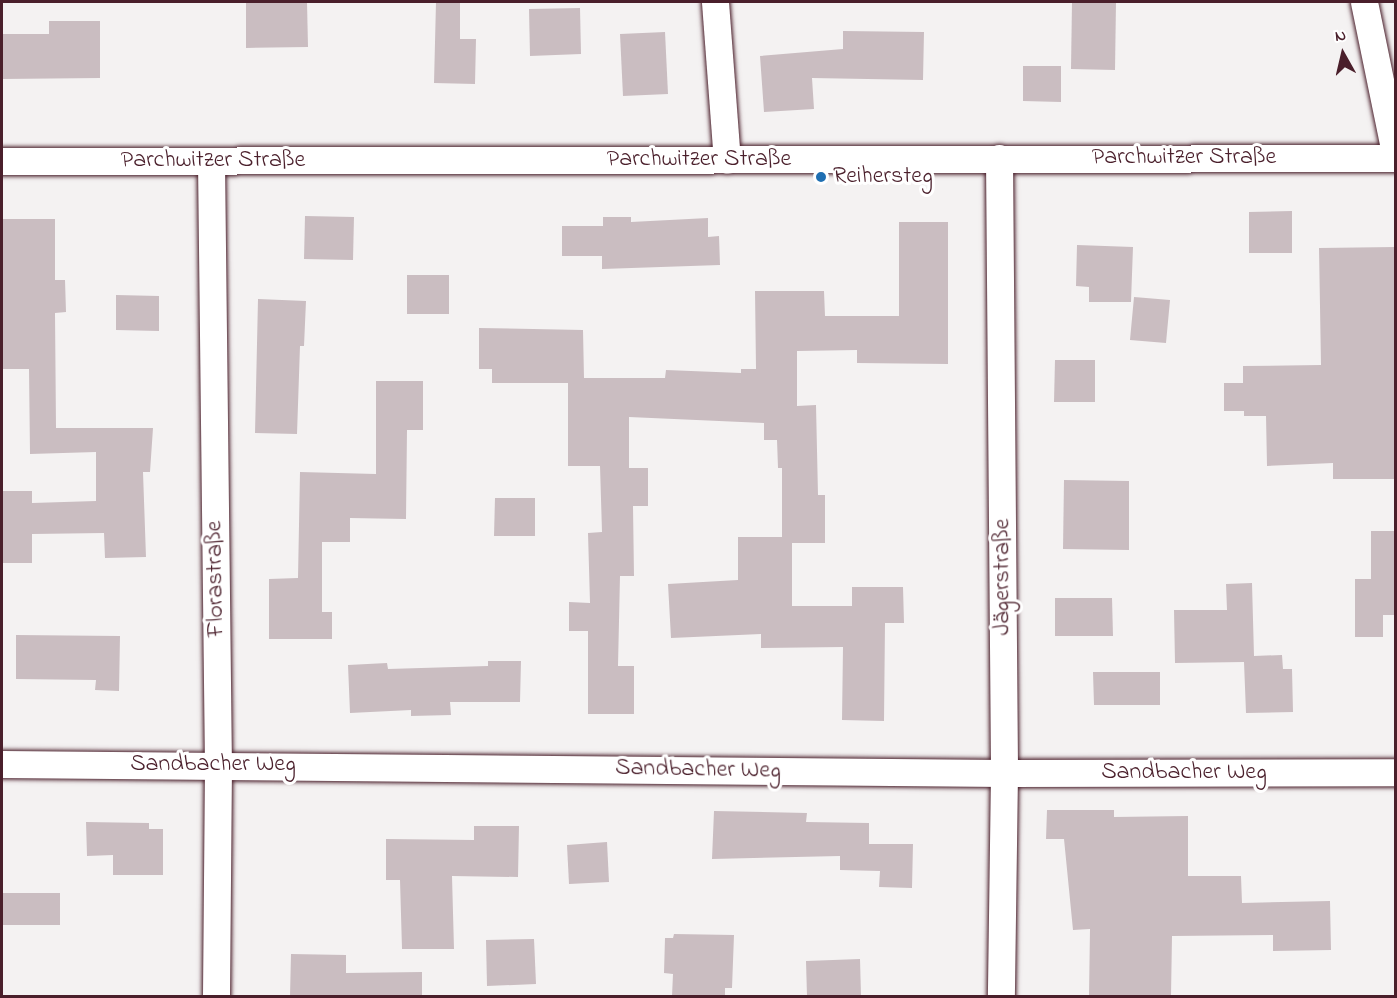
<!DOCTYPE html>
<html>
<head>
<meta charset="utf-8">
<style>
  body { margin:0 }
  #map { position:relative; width:1397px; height:998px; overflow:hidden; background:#f4f2f2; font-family:"Indie Flower",sans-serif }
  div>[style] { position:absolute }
  .building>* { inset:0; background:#cabdc1 }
  .roads { filter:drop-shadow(0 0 2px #4a1f2b) drop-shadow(0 0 2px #4a1f2b) }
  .minor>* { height:27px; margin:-13.5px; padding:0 13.5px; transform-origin:13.5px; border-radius:13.5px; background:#fff }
  .dots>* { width:16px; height:16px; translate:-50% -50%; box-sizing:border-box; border:3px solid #fff; border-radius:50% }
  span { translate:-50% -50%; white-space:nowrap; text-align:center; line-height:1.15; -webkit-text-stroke:6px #fff; paint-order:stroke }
  .street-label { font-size:24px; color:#4a1f2b }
  .poi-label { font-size:24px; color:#4a1f2b }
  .left { translate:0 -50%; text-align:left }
  .frame { position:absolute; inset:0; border:3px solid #4a1f2b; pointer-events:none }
  .north { position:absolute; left:1313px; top:24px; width:60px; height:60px; -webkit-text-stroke:4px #fff; paint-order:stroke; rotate:352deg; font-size:16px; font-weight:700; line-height:24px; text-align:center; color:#4a1f2b }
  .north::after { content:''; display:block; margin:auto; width:21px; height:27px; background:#4a1f2b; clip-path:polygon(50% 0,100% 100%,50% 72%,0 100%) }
</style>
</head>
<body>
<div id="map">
  <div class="building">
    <div style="clip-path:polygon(246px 2px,307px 2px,308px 47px,246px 48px)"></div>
    <div style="clip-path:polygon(436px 2px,460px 2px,460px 39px,476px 39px,475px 84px,434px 83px)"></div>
    <div style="clip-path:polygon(1072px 2px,1116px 2px,1115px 70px,1071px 69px)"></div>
    <div style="clip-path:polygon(580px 8px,581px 54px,530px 56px,529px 9px)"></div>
    <div style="clip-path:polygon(49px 21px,100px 21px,100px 78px,2px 79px,2px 34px,49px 34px)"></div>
    <div style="clip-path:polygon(843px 31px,924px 32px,923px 80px,812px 78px,814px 109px,764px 112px,760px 56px,843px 49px)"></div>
    <div style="clip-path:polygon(665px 32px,668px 94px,623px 96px,620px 34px)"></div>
    <div style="clip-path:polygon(1023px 66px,1061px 66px,1061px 102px,1023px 101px)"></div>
    <div style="clip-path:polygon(1292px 211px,1292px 253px,1249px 253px,1249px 212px)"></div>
    <div style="clip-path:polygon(305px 216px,354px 217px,353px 260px,304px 259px)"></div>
    <div style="clip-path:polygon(603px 217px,631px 217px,631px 222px,708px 218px,708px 237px,719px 236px,720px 265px,602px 269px,602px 256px,562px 256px,562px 226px,603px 226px)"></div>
    <div style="clip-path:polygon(2px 219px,55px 219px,55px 280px,65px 280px,66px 312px,55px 313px,56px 428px,153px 428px,150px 472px,143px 472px,146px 557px,105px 558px,104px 533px,32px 534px,32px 563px,2px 563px,2px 491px,32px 491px,32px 503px,96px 501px,96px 452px,30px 454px,29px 369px,2px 369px)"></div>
    <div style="clip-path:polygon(899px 222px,948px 222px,948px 364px,857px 363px,857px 350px,797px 351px,797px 406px,816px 405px,818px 495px,825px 495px,825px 543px,792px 543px,792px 606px,852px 606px,852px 587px,903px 587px,904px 623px,885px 623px,884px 721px,842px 720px,843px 647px,761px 648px,761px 634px,671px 638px,668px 584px,738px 580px,738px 537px,782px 537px,782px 468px,778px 468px,777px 440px,764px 440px,764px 423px,629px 417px,629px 468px,648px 468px,648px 506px,633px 506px,634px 576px,620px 576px,618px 666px,634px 666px,634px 714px,588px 714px,588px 631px,569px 631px,569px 602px,590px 603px,588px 533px,602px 532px,600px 466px,568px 466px,568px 383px,492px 383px,492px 369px,479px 369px,479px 328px,583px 330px,584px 378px,665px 378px,666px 370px,741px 373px,741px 369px,756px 369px,755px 291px,824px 291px,825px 316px,899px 316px)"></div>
    <div style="clip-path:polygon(1077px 245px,1133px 247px,1131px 302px,1089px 302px,1089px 287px,1076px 286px)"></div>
    <div style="clip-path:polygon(1395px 247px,1395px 479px,1333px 479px,1333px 463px,1267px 466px,1266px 416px,1244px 416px,1244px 411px,1224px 411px,1224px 383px,1243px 383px,1243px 366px,1321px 365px,1319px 248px)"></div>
    <div style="clip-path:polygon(407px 275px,449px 275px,449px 314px,407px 314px)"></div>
    <div style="clip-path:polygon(116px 295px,159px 296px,159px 331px,116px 330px)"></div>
    <div style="clip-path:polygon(1134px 297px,1170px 300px,1166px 343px,1130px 340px)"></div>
    <div style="clip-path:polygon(258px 299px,306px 301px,304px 346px,300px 346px,297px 434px,255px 433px)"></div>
    <div style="clip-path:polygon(1055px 360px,1095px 360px,1095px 402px,1054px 402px)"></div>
    <div style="clip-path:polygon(376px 381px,423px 381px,423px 430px,407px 430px,406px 519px,350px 518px,350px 542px,322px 542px,322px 612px,332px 612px,332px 639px,269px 639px,269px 579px,298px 578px,300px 472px,376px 474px)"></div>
    <div style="clip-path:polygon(1064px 480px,1129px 481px,1129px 550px,1063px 549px)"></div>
    <div style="clip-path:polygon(495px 498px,535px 498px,535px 536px,494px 536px)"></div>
    <div style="clip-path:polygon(1371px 531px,1395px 531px,1395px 615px,1383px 615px,1383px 637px,1355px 637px,1355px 579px,1371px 579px)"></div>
    <div style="clip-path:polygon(1252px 583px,1254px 656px,1282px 655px,1283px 669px,1292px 669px,1293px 712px,1246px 713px,1244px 662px,1175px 663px,1174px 610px,1227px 610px,1226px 584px)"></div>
    <div style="clip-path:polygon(1055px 598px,1112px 598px,1113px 636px,1055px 636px)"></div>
    <div style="clip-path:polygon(16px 635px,120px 636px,119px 691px,95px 690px,96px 680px,16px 679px)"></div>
    <div style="clip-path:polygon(488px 661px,521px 661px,520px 702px,450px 702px,451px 715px,411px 716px,411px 710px,350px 713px,348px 665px,387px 663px,388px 669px,488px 666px)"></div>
    <div style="clip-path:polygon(1093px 672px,1160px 672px,1160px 705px,1094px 705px)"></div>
    <div style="clip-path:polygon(1047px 810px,1114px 810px,1114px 817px,1188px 816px,1188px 876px,1241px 876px,1242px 903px,1330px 901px,1331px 950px,1273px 951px,1273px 935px,1172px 936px,1171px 996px,1089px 996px,1090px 929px,1073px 930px,1064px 839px,1046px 839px)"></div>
    <div style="clip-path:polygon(714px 811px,807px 813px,806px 822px,869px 823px,869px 844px,913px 844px,912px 888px,879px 887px,880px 871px,840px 870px,840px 856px,712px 859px)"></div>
    <div style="clip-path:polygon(86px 822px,149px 823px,149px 829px,163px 829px,163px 875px,113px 875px,113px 855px,87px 856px)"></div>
    <div style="clip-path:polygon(474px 826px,519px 826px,518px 877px,452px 876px,454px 949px,402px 949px,400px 880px,386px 880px,386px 839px,474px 840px)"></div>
    <div style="clip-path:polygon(607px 842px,609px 882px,569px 884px,567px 845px)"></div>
    <div style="clip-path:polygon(2px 893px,60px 893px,60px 925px,2px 925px)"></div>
    <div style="clip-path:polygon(674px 934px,734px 935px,732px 988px,725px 988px,725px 996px,672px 996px,673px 974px,664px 973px,665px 938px,673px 938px)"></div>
    <div style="clip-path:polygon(534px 939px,536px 984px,487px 986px,486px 940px)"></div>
    <div style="clip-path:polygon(291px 954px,346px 955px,346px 973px,422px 972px,422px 996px,290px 996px)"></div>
    <div style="clip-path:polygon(860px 959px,861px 996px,807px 996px,806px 961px)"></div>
  </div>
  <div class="roads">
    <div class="minor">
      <div style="left:715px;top:2px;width:158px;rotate:85.7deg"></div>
      <div style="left:1364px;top:2px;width:159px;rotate:78.4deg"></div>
      <div style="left:999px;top:158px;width:615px;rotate:89.53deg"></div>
      <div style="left:1004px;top:773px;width:223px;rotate:90.8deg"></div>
      <div style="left:2px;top:161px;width:1394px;rotate:-0.12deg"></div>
      <div style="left:211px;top:161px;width:604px;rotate:89.34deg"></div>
      <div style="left:218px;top:765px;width:231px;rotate:90.5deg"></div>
      <div style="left:2px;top:764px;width:1002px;rotate:0.51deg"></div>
      <div style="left:1004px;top:773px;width:392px;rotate:-0.1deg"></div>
    </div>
  </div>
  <div class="dots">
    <div style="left:821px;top:177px;background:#1f6fb2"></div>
  </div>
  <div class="street-label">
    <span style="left:1184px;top:158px">Parchwitzer Straße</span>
    <span style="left:699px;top:160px">Parchwitzer Straße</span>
    <span style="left:213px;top:161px">Parchwitzer Straße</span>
    <span style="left:1003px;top:577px;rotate:-90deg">Jägerstraße</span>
    <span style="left:216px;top:579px;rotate:-91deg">Florastraße</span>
    <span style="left:213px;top:765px">Sandbacher Weg</span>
    <span style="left:698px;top:770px;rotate:1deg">Sandbacher Weg</span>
    <span style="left:1184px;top:773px">Sandbacher Weg</span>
  </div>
  <div class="poi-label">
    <span class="left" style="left:833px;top:177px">Reihersteg</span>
  </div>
  <div class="frame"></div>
  <div class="north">N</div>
</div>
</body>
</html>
